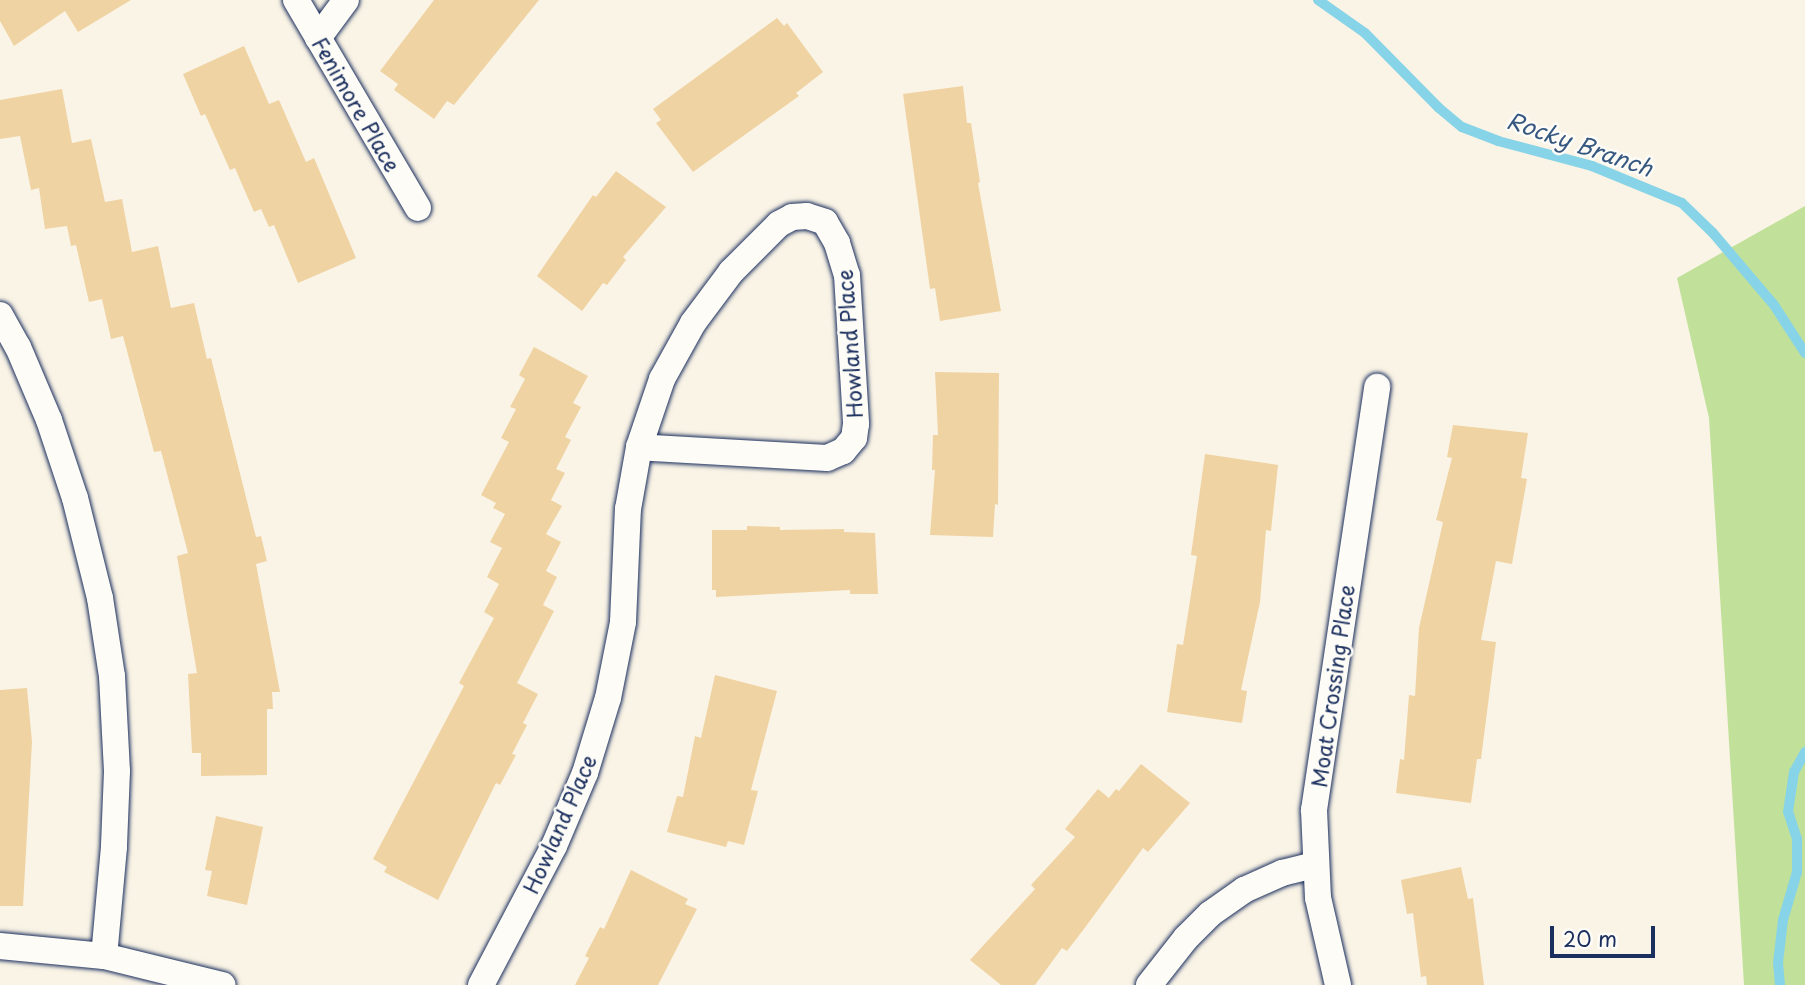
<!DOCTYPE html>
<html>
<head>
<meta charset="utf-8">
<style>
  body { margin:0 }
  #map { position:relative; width:1805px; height:985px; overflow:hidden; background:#faf4e6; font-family:"Playpen Sans",sans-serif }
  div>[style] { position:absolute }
  .green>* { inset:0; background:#c1e19a }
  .stream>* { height:10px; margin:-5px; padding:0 5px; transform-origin:5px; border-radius:5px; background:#87d3e7 }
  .building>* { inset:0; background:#f0d3a3 }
  .roads { filter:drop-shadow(0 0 2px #1b2f5e) drop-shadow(0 0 2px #1b2f5e) }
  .street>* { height:26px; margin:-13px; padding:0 13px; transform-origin:13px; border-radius:13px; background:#fdfcf7 }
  span { translate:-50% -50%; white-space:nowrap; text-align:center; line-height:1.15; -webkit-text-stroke:5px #fdfcf7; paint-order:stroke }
  .street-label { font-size:21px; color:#1b2f5e }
  .water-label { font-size:23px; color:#365880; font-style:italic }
  .scale { position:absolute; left:1550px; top:926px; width:105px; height:32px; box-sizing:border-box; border:4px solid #1b2f5e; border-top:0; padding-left:9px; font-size:21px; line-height:24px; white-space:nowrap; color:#1b2f5e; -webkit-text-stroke:5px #fdfcf7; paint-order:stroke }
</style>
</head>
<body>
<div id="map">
  <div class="green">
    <div style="clip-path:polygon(1805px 206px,1805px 985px,1744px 985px,1709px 418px,1677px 278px)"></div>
  </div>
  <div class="stream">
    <div style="left:1318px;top:0;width:57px;rotate:35.1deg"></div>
    <div style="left:1365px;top:33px;width:105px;rotate:45.4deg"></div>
    <div style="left:1439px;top:108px;width:30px;rotate:40deg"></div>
    <div style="left:1462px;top:127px;width:39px;rotate:21deg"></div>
    <div style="left:1498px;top:141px;width:97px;rotate:14.9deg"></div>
    <div style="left:1592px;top:166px;width:97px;rotate:22.3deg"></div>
    <div style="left:1682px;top:203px;width:43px;rotate:44.1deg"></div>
    <div style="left:1713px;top:233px;width:94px;rotate:49.7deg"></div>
    <div style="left:1774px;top:305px;width:57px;rotate:57.1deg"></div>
    <div style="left:1780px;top:985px;width:22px;rotate:-95deg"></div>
    <div style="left:1778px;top:963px;width:43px;rotate:-83.4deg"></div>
    <div style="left:1783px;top:920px;width:50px;rotate:-73.7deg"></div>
    <div style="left:1797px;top:872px;width:33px;rotate:-90deg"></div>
    <div style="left:1797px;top:839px;width:28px;rotate:-108deg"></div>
    <div style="left:1788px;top:812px;width:40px;rotate:-81.5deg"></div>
    <div style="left:1794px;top:772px;width:23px;rotate:-61deg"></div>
  </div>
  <div class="building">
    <div style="clip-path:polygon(0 0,131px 0,78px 32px,65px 11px,14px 46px,0 21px)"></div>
    <div style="clip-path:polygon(434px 0,539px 0,454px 105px,447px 101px,434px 119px,394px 90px,398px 84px,380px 71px)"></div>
    <div style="clip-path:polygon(777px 18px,784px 26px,787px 23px,823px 72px,796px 93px,799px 96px,693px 172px,656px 123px,661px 120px,653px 109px)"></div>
    <div style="clip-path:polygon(244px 46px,269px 104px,279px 100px,306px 162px,314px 158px,356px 258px,298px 283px,274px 225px,269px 227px,261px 209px,254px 212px,235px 168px,230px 170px,205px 114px,201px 116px,183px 74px)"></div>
    <div style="clip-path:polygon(963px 86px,967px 123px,971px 123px,980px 182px,978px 183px,1001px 311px,940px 321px,935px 288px,930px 289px,903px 94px)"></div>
    <div style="clip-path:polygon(62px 89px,72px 143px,91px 139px,105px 202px,122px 199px,132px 252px,158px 246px,171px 308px,194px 303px,207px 359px,211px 358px,256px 537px,261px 536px,267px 561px,256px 564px,280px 692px,272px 692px,273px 709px,267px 709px,267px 775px,201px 776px,201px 753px,192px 753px,188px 674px,197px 673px,177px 556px,188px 553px,161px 451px,154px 452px,123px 336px,111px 339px,102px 299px,89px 302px,76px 245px,71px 246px,67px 226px,45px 229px,39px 188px,31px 190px,20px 136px,0 139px,0 100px)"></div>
    <div style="clip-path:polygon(616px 171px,666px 207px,623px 257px,626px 260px,607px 285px,603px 283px,582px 311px,537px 276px,593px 195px,596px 197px)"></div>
    <div style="clip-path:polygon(534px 347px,588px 376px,573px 403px,581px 407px,565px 437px,571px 440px,556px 469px,565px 473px,551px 500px,562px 506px,546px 534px,561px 542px,546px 571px,557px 577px,543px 605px,554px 611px,517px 683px,538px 694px,523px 723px,527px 725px,512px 754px,516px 755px,500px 785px,496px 783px,438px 900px,384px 872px,387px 867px,373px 859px,464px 686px,459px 683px,494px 618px,484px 612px,499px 584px,487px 577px,502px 548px,490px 542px,505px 514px,493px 508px,496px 503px,481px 495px,509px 442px,501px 438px,516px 409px,510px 407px,525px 379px,519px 375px)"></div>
    <div style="clip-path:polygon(935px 372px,999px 373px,998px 505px,995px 504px,993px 537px,930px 535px,935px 470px,932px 470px,933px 435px,938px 435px)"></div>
    <div style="clip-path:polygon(1453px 425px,1528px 433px,1521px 478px,1527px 479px,1512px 564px,1496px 561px,1481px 640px,1496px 642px,1481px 759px,1477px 759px,1471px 803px,1396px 793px,1400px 759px,1404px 760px,1409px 695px,1415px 696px,1419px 628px,1443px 522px,1436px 520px,1452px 458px,1447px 457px)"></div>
    <div style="clip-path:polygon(1205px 454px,1278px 465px,1271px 531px,1266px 530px,1260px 602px,1241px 690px,1247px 691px,1242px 723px,1167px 712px,1177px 644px,1183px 645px,1197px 556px,1191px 555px)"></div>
    <div style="clip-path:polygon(747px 526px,780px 527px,780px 530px,844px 529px,844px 532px,875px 533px,878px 594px,850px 594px,850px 590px,716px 597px,716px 590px,712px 590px,712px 530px,747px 530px)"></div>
    <div style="clip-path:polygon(715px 675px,777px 691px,751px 790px,758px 791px,744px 845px,728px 841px,726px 847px,667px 832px,677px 796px,683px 797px,695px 736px,701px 738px)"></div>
    <div style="clip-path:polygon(27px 688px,32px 742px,23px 906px,0 906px,0 690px)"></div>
    <div style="clip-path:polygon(1141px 764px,1190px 803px,1148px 852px,1143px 848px,1084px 929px,1067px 951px,1062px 948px,1035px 985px,1001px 985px,970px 960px,1035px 889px,1031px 885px,1075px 837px,1065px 829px,1098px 789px,1109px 798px,1116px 789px,1119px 791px)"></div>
    <div style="clip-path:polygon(216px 816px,263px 827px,247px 905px,207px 896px,212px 871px,205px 870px)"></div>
    <div style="clip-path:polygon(1461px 867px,1468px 899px,1473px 898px,1484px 985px,1427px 985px,1426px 976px,1421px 977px,1413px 913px,1407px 914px,1401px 880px)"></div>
    <div style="clip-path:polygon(631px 870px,688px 899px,685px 904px,697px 909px,658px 985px,575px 985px,589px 958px,585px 956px,600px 927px,604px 929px)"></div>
  </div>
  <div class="roads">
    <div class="street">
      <div style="left:296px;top:0;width:241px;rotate:59.6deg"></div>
      <div style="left:318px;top:38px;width:47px;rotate:-53.6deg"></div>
      <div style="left:0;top:315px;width:37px;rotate:61deg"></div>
      <div style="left:18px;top:347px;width:79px;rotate:67deg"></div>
      <div style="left:49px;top:420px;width:82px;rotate:71.6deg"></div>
      <div style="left:75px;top:498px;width:103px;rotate:76deg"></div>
      <div style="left:100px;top:598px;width:79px;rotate:81.3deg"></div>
      <div style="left:112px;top:676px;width:95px;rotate:87deg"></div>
      <div style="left:117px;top:771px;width:76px;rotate:92.3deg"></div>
      <div style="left:114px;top:847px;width:109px;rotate:95.2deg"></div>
      <div style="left:0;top:946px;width:104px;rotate:5.5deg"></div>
      <div style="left:104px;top:956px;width:122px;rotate:13.8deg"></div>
      <div style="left:481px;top:985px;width:157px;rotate:-62.3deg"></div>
      <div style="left:554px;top:846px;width:79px;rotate:-67deg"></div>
      <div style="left:585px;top:773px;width:78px;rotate:-73deg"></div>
      <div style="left:608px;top:698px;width:77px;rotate:-78.8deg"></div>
      <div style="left:623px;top:622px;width:113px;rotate:-87.5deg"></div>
      <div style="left:628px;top:509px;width:63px;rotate:-79.9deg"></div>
      <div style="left:639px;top:447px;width:72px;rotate:-71.3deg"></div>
      <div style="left:662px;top:379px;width:64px;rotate:-61deg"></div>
      <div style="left:693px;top:323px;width:64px;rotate:-53.3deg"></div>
      <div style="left:731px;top:272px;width:68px;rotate:-45deg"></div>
      <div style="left:779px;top:224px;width:15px;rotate:-28deg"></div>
      <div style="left:792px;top:217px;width:15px;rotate:-4deg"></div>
      <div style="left:807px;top:216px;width:19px;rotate:18deg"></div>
      <div style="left:825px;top:222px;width:24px;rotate:60deg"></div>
      <div style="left:837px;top:243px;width:34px;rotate:73deg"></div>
      <div style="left:847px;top:275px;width:149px;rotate:86.5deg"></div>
      <div style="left:856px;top:424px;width:14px;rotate:98deg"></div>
      <div style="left:854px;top:438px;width:17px;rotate:130deg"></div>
      <div style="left:843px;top:451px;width:17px;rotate:156deg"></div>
      <div style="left:827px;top:458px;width:188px;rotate:-176.7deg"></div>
      <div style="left:1149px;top:985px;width:60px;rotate:-51.8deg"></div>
      <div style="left:1186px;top:938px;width:34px;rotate:-45deg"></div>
      <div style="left:1210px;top:914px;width:42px;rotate:-35.2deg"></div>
      <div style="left:1244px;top:890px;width:42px;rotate:-24.1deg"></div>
      <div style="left:1282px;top:873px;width:34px;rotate:-14deg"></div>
      <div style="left:1338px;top:985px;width:89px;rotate:-102.9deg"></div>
      <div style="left:1318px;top:898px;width:88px;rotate:-92.6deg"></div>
      <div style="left:1314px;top:810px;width:428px;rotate:-81.5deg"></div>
    </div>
  </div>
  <div class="street-label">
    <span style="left:357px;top:104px;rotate:60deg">Fenimore Place</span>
    <span style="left:849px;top:344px;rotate:-94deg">Howland Place</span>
    <span style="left:1332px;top:686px;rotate:-82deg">Moat Crossing Place</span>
    <span style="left:559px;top:824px;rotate:-66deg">Howland Place</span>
  </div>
  <div class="water-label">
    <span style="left:1580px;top:144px;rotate:19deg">Rocky Branch</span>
  </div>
  <div class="scale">20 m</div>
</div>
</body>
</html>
